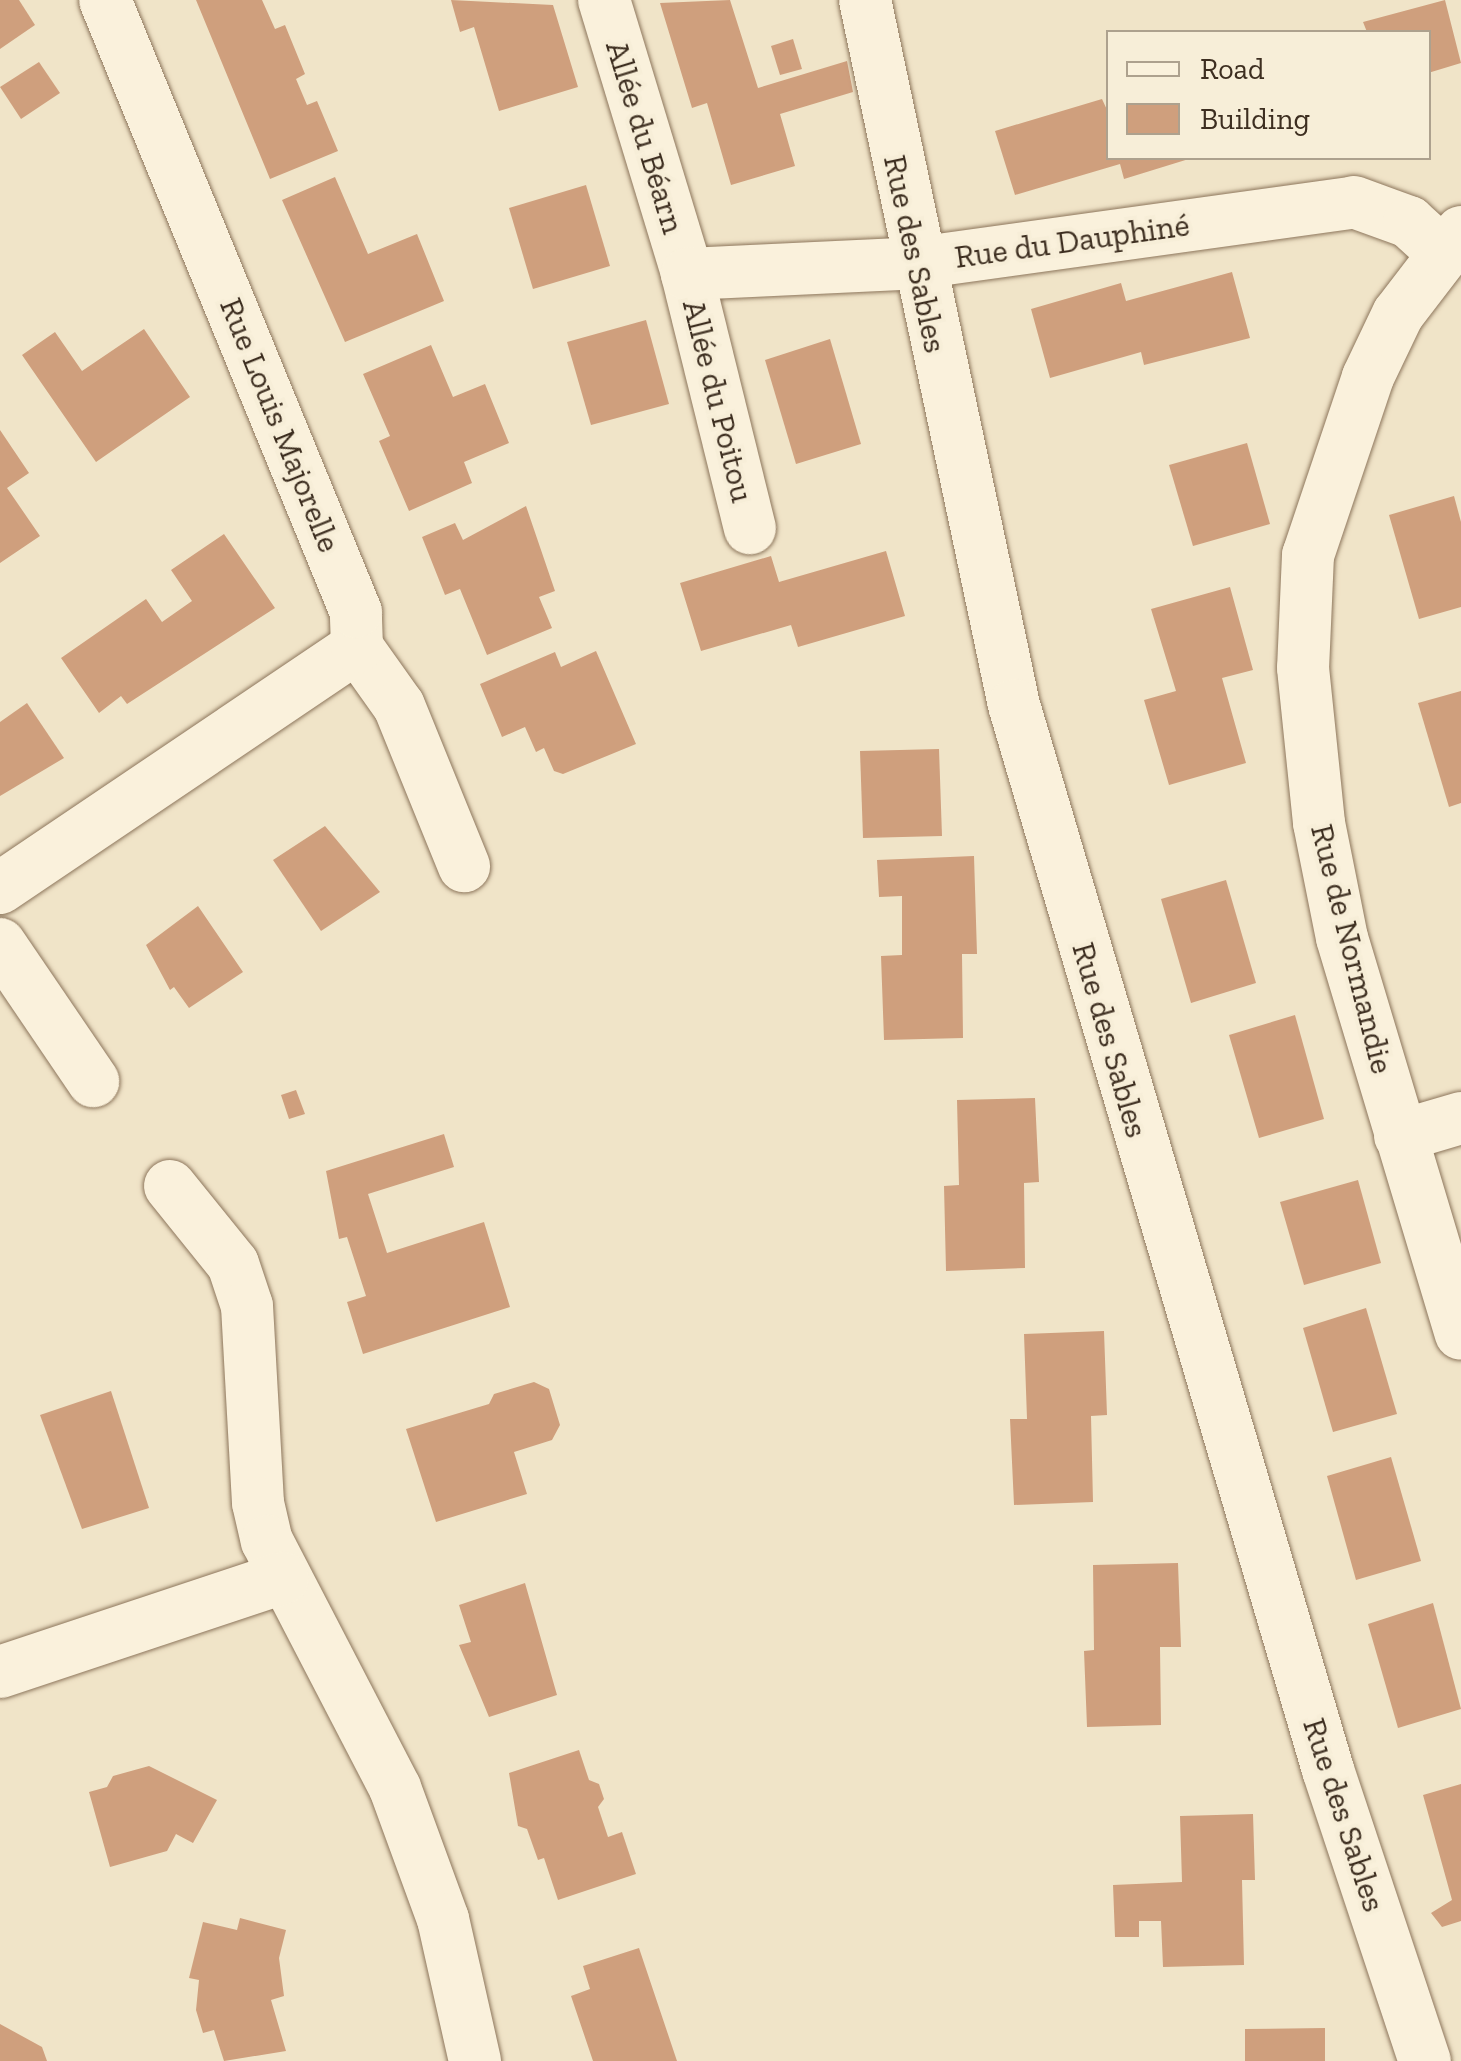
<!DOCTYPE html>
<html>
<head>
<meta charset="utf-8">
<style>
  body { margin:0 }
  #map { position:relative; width:1461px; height:2061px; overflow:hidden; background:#f0e4c8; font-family:"Zilla Slab",serif }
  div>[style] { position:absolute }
  .building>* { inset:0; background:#cf9f7d }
  .roads { filter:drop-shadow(0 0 2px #8d765c) drop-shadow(0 0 2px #8d765c) }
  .minor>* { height:52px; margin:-26px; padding:0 26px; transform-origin:26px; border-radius:26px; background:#faf1dc }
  span { translate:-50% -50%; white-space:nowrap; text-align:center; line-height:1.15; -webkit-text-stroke:8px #f7eed8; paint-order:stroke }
  .street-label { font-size:32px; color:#3d2e20 }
  .legend { position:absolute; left:1106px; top:30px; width:325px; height:130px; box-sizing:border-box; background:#f7eed8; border:2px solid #ada18e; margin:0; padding:12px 18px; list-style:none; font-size:30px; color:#3d2e20 }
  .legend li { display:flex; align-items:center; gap:20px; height:50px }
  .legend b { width:50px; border:2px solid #ada18e }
</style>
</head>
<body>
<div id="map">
  <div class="building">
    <div style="clip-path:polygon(0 0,19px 0,35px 25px,0 49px)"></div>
    <div style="clip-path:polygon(196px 0,262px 0,275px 29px,285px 25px,305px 74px,296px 79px,307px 105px,317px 101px,338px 151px,270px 179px)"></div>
    <div style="clip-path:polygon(451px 0,553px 5px,578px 87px,499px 111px,474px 27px,460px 32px)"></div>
    <div style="clip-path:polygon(730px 0,758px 88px,847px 61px,853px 92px,780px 114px,795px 166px,731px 185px,707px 103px,692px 108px,660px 3px)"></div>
    <div style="clip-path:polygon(1445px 0,1461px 63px,1428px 73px,1428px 32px,1367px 32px,1363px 22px)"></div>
    <div style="clip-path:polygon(793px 39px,802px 69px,780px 75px,771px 46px)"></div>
    <div style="clip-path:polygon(39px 62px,60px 93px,21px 119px,0 87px)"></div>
    <div style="clip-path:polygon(1102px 99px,1108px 112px,1108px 158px,1192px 158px,1124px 179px,1120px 164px,1015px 195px,995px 131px)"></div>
    <div style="clip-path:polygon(335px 177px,368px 254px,417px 234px,444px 301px,345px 342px,282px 200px)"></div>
    <div style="clip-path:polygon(586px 185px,610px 266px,533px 289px,509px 208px)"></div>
    <div style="clip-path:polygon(1232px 272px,1250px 338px,1144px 365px,1141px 352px,1050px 378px,1031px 309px,1121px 283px,1126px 301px)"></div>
    <div style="clip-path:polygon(646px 320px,669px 404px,591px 425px,567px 342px)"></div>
    <div style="clip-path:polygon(144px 329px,190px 397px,96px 462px,22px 355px,55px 332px,82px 371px)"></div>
    <div style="clip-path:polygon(830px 339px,861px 444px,796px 464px,765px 360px)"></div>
    <div style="clip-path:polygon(431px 345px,453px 397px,485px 384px,509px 443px,464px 462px,472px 483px,409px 511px,379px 441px,390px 436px,363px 374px)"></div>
    <div style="clip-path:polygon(0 430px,29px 473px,7px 488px,40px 536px,0 563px)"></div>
    <div style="clip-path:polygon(1247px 443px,1270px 524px,1193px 546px,1169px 465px)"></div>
    <div style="clip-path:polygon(1454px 496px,1461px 522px,1461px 607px,1419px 619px,1389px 515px)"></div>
    <div style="clip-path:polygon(526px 506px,555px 591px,539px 597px,552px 628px,487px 655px,460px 589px,445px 595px,422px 537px,455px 523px,463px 540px)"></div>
    <div style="clip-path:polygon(224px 534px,275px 608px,127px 704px,121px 696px,99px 713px,61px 658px,146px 599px,162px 622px,192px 601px,171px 570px)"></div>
    <div style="clip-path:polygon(886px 551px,905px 616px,798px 647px,791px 625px,701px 651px,680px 583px,771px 556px,779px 582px)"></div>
    <div style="clip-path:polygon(1230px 587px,1253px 670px,1222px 678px,1246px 763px,1169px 785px,1144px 700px,1176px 691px,1151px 609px)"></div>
    <div style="clip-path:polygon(596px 651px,636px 744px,563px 774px,554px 771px,544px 748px,536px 752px,525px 727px,502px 737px,480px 684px,555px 652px,561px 667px)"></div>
    <div style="clip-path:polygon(1461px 691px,1461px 803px,1449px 807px,1418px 703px)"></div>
    <div style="clip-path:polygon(27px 703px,64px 758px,0 796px,0 722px)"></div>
    <div style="clip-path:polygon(939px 749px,942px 836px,863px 838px,860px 751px)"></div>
    <div style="clip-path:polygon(325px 826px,380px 892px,321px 931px,273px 860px)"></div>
    <div style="clip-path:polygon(974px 856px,977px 954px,962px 954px,963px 1038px,884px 1040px,881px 956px,902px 955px,902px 896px,879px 897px,877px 860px)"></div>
    <div style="clip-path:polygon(1226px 880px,1256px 983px,1191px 1003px,1161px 899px)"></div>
    <div style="clip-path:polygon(198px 906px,243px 972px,189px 1008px,174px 987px,170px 990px,146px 945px)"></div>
    <div style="clip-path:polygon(1295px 1015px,1324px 1119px,1259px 1138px,1229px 1035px)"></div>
    <div style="clip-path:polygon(296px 1090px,305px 1114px,289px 1119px,281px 1095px)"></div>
    <div style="clip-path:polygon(1035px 1098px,1039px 1182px,1024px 1183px,1025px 1268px,946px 1271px,944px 1186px,959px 1185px,957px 1100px)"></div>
    <div style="clip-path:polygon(444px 1134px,454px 1167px,368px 1194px,387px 1253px,484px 1222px,510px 1307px,363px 1354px,347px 1302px,366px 1296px,347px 1237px,339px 1239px,326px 1171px)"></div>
    <div style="clip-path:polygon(1358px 1180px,1381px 1263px,1304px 1285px,1280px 1202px)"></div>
    <div style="clip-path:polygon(1366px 1308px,1397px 1414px,1333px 1432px,1303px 1328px)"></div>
    <div style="clip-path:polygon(1104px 1331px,1107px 1415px,1091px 1416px,1093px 1502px,1014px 1505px,1010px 1419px,1027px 1419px,1024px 1334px)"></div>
    <div style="clip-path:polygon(534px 1382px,549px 1389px,560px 1425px,552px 1440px,514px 1452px,527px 1494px,436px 1522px,406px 1429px,489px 1404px,494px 1394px)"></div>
    <div style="clip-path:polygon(111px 1391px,149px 1508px,82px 1529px,40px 1415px)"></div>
    <div style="clip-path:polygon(1391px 1457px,1421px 1561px,1356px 1580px,1327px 1476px)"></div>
    <div style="clip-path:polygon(1178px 1563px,1181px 1647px,1160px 1647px,1161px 1725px,1087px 1727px,1084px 1651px,1094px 1650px,1093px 1565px)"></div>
    <div style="clip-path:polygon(525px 1583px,557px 1695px,489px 1717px,459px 1645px,471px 1642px,459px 1605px)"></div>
    <div style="clip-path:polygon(1433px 1603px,1461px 1709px,1398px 1728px,1368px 1624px)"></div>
    <div style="clip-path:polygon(579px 1750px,589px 1780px,599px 1784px,604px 1799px,598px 1807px,608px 1837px,622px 1832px,636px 1874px,558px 1900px,544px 1858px,538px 1860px,527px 1829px,518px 1826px,509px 1773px)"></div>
    <div style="clip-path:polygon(149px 1766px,217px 1800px,193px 1843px,176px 1834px,167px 1851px,110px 1867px,89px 1792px,107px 1787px,113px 1776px)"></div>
    <div style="clip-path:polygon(1461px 1784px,1461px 1921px,1442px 1927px,1431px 1913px,1452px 1900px,1423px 1795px)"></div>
    <div style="clip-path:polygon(1253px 1814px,1255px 1880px,1242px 1880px,1244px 1965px,1163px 1967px,1161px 1921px,1139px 1921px,1139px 1937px,1115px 1937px,1113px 1885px,1182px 1882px,1180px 1816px)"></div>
    <div style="clip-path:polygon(240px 1918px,286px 1930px,279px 1958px,284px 1996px,271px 2000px,286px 2051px,224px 2061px,214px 2030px,203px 2033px,196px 2010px,199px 1980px,189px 1978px,203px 1922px,237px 1930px)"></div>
    <div style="clip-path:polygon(639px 1948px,677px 2061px,593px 2061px,571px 1996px,590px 1989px,583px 1966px)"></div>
    <div style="clip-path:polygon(0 2024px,42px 2047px,47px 2061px,0 2061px)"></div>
    <div style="clip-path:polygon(1325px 2028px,1325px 2061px,1245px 2061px,1245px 2029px)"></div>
  </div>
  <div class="roads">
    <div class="minor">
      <div style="left:604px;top:0;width:286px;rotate:73.1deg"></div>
      <div style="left:687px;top:274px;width:262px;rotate:76.1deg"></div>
      <div style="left:865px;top:0;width:721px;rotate:78.07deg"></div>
      <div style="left:1014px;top:705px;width:1110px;rotate:73.57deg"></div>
      <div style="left:1328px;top:1770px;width:307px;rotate:71.6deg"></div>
      <div style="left:1461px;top:232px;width:103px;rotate:127.5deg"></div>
      <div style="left:1398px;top:314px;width:70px;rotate:115.5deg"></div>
      <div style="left:1368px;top:377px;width:188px;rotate:108.6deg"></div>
      <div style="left:1308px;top:555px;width:113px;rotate:92.5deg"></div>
      <div style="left:1303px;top:668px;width:156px;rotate:84.1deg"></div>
      <div style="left:1319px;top:823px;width:117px;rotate:78.7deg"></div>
      <div style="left:1342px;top:938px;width:413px;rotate:73.3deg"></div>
      <div style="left:687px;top:274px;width:230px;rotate:-2.7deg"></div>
      <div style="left:917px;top:263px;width:441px;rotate:-7.9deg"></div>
      <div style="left:1354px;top:202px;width:59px;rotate:20deg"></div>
      <div style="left:1409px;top:222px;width:45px;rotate:42.3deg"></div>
      <div style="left:357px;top:647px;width:72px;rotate:54.6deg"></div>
      <div style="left:399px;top:706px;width:173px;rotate:67.9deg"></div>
      <div style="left:0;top:888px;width:431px;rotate:-34deg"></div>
      <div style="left:357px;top:647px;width:35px;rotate:-92deg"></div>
      <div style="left:356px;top:612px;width:661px;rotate:-112.3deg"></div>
      <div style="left:0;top:944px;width:166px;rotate:55.8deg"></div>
      <div style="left:1400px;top:1136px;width:64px;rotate:-16.4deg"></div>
      <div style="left:170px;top:1186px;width:100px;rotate:51.1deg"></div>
      <div style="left:233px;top:1264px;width:44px;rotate:71.6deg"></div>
      <div style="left:247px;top:1306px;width:197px;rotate:86.8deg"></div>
      <div style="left:258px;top:1503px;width:39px;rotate:77deg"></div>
      <div style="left:267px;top:1541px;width:278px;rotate:62.6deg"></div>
      <div style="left:395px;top:1788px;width:140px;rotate:69.9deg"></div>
      <div style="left:443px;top:1919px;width:146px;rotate:77.3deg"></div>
      <div style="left:0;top:1672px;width:298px;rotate:-18.4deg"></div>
    </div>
  </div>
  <div class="street-label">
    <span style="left:645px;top:137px;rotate:73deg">Allée du Béarn</span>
    <span style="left:1072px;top:241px;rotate:-8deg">Rue du Dauphiné</span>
    <span style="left:915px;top:254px;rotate:78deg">Rue des Sables</span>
    <span style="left:718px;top:401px;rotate:76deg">Allée du Poitou</span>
    <span style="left:280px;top:425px;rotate:68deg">Rue Louis Majorelle</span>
    <span style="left:1352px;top:949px;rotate:76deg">Rue de Normandie</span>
    <span style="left:1110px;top:1040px;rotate:74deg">Rue des Sables</span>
    <span style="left:1344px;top:1815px;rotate:72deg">Rue des Sables</span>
  </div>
  <ul class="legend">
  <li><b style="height:12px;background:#faf1dc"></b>Road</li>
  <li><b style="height:28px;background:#cf9f7d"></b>Building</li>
  </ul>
</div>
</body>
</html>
